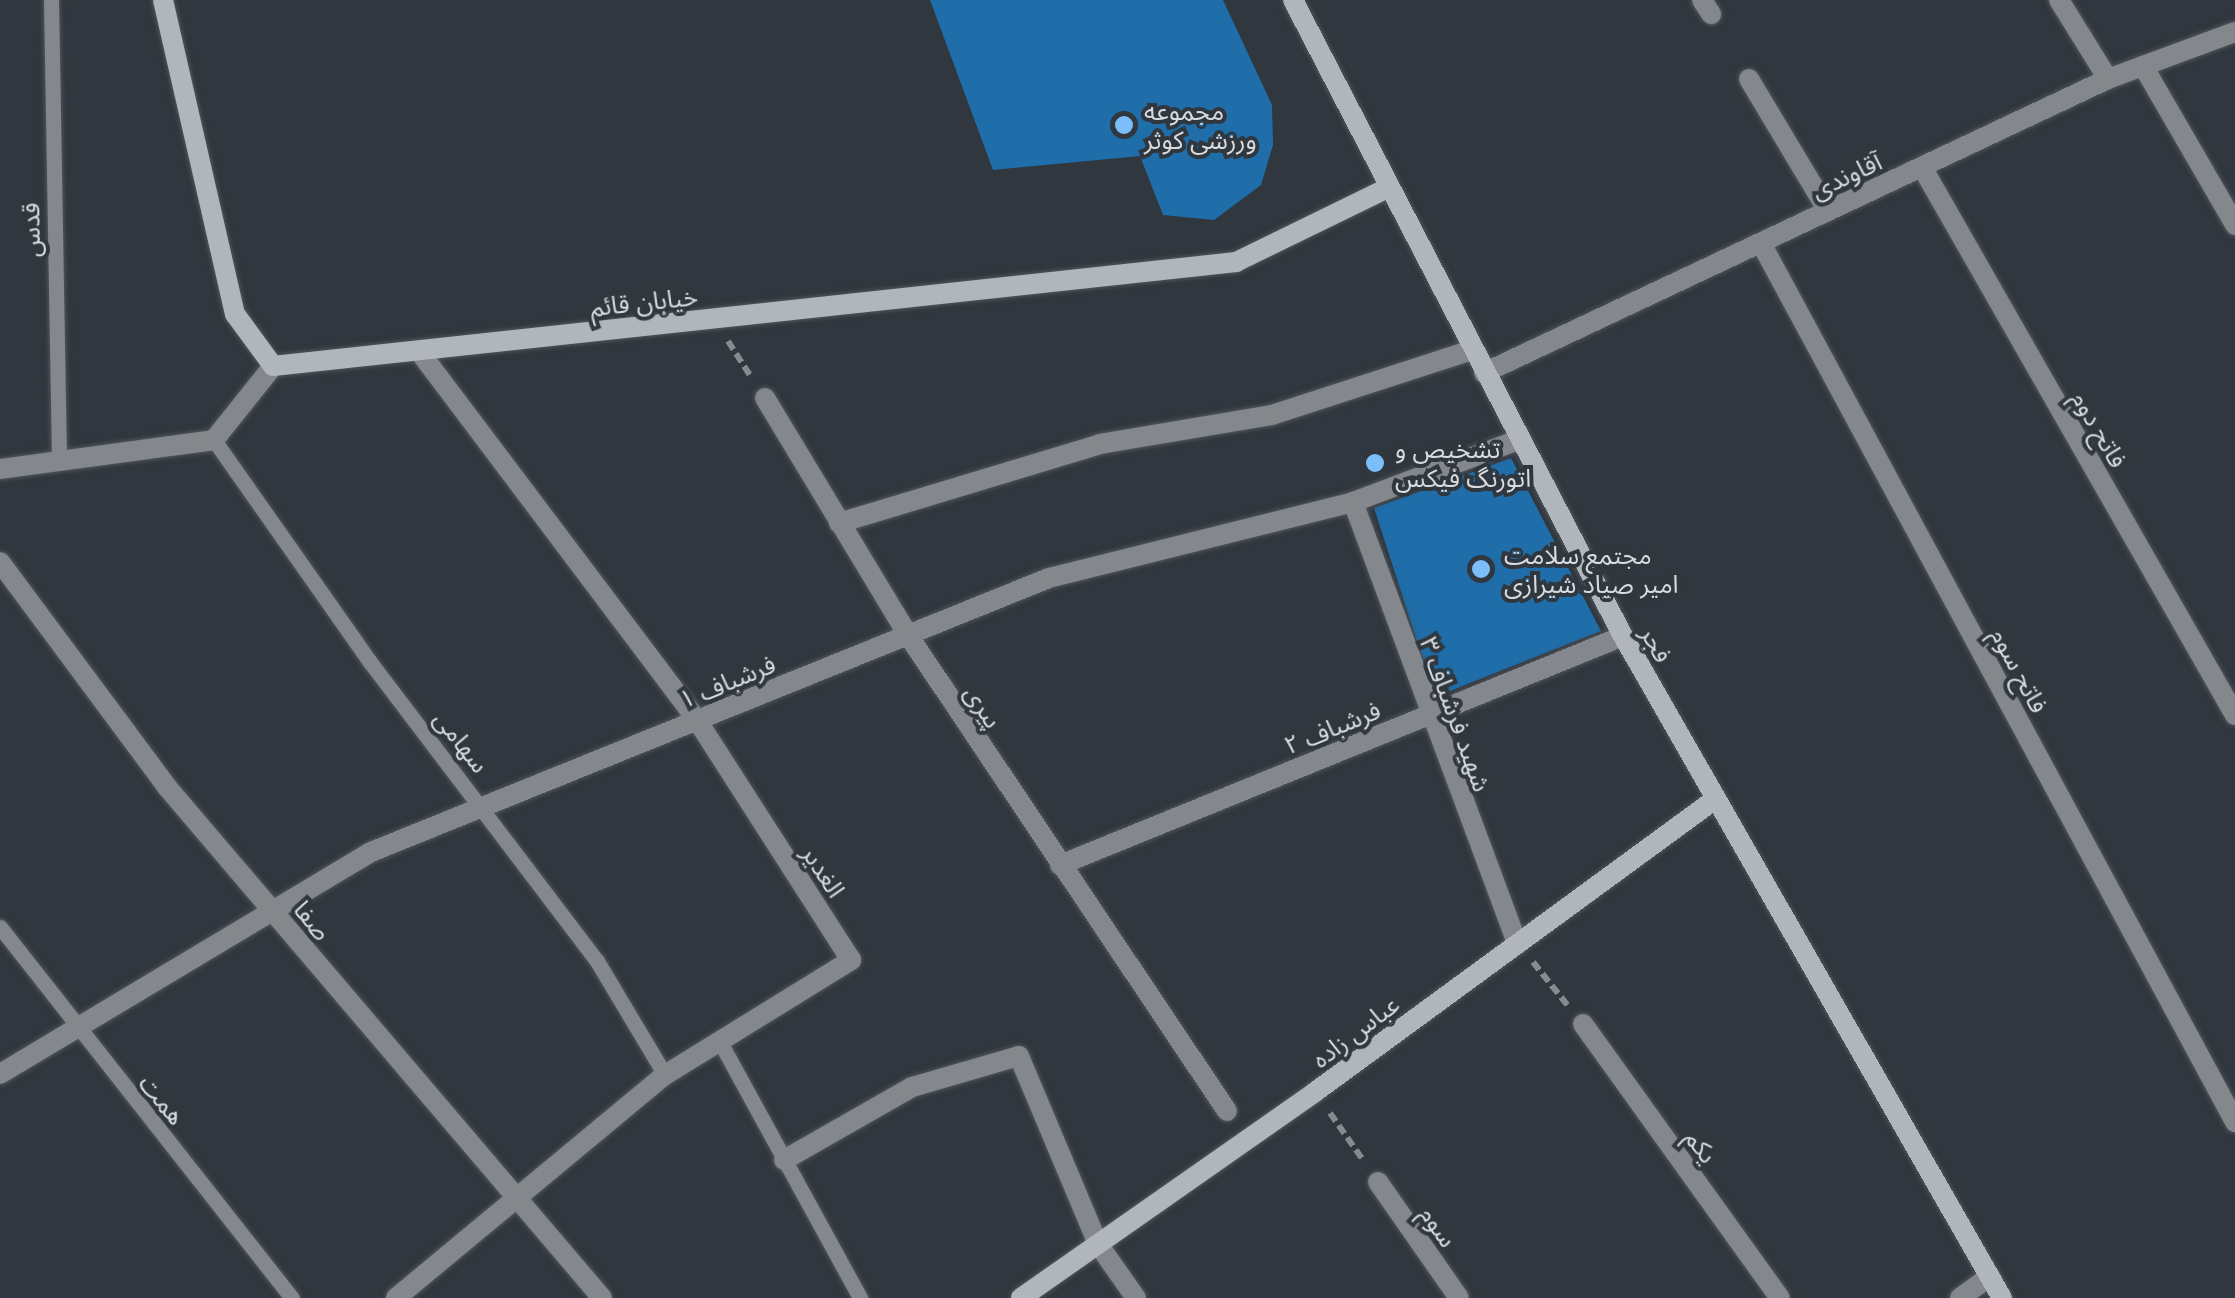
<!DOCTYPE html>
<html>
<head>
<meta charset="utf-8">
<style>
  body { margin:0 }
  #map { position:relative; width:2235px; height:1298px; overflow:hidden; background:#30373e; font-family:Lato,"Noto Sans Arabic",sans-serif }
  div>[style] { position:absolute }
  .building>* { inset:0; background:#1f6da9 }
  .path>* { height:6px; margin-top:-3px; transform-origin:0; background:repeating-linear-gradient(90deg,#868b91 0 10px,transparent 0 15px) }
  .roads { filter:drop-shadow(0 0 2px #4e555b) drop-shadow(0 0 2px #4e555b) }
  .lane>* { height:15px; margin:-7.5px; padding:0 7.5px; transform-origin:7.5px; border-radius:7.5px; background:#84888c }
  .street>* { height:20px; margin:-10px; padding:0 10px; transform-origin:10px; border-radius:10px; background:#84888c }
  .secondary>* { height:20px; margin:-10px; padding:0 10px; transform-origin:10px; border-radius:10px; background:#b0b6bc }
  .dots>* { width:28px; height:28px; translate:-50% -50%; box-sizing:border-box; border:5px solid #30373e; border-radius:50% }
  span { translate:-50% -50%; white-space:nowrap; text-align:center; line-height:1.15; -webkit-text-stroke:8px #30373e; paint-order:stroke }
  .poi-label { font-size:25px; color:#d8dce1 }
  .left { translate:0 -50%; text-align:left }
  .street-label { font-size:25px; color:#d8dce1 }
</style>
</head>
<body>
<div id="map">
  <div class="building">
    <div style="clip-path:polygon(930px 0,1223px 0,1272px 105px,1273px 145px,1261px 185px,1214px 220px,1163px 215px,1140px 156px,993px 170px)"></div>
    <div style="clip-path:polygon(1511px 458px,1601px 631px,1435px 697px,1374px 508px)"></div>
  </div>
  <div class="path">
    <div style="left:728px;top:341px;width:43px;rotate:57.4deg"></div>
    <div style="left:1533px;top:962px;width:58px;rotate:51.3deg"></div>
    <div style="left:1330px;top:1113px;width:57px;rotate:54.9deg"></div>
  </div>
  <div class="roads">
    <div class="lane">
      <div style="left:51px;top:0;width:459px;rotate:89deg"></div>
      <div style="left:214px;top:440px;width:271px;rotate:54.9deg"></div>
      <div style="left:370px;top:662px;width:375px;rotate:52.8deg"></div>
      <div style="left:597px;top:961px;width:133px;rotate:59.2deg"></div>
      <div style="left:0;top:927px;width:472px;rotate:51.8deg"></div>
      <div style="left:720px;top:1042px;width:292px;rotate:61.3deg"></div>
    </div>
    <div class="street">
      <div style="left:1702px;top:0;width:17px;rotate:57deg"></div>
      <div style="left:2059px;top:0;width:93px;rotate:58.2deg"></div>
      <div style="left:2143px;top:66px;width:184px;rotate:59.9deg"></div>
      <div style="left:1749px;top:79px;width:154px;rotate:59.1deg"></div>
      <div style="left:1922px;top:167px;width:631px;rotate:60.27deg"></div>
      <div style="left:1761px;top:243px;width:999px;rotate:61.66deg"></div>
      <div style="left:1484px;top:373px;width:690px;rotate:-25.23deg"></div>
      <div style="left:2108px;top:79px;width:135px;rotate:-20.3deg"></div>
      <div style="left:765px;top:398px;width:277px;rotate:58.9deg"></div>
      <div style="left:908px;top:635px;width:573px;rotate:56.17deg"></div>
      <div style="left:0;top:469px;width:216px;rotate:-7.7deg"></div>
      <div style="left:214px;top:440px;width:95px;rotate:-51.4deg"></div>
      <div style="left:1353px;top:502px;width:471px;rotate:69.6deg"></div>
      <div style="left:839px;top:523px;width:273px;rotate:-16.8deg"></div>
      <div style="left:1100px;top:444px;width:174px;rotate:-9.6deg"></div>
      <div style="left:1272px;top:415px;width:210px;rotate:-18deg"></div>
      <div style="left:0;top:562px;width:280px;rotate:53.4deg"></div>
      <div style="left:167px;top:787px;width:671px;rotate:49.59deg"></div>
      <div style="left:1060px;top:865px;width:608px;rotate:-22.13deg"></div>
      <div style="left:1583px;top:1024px;width:337px;rotate:54.3deg"></div>
      <div style="left:0;top:1074px;width:432px;rotate:-30.9deg"></div>
      <div style="left:371px;top:852px;width:731px;rotate:-22.01deg"></div>
      <div style="left:1049px;top:578px;width:313px;rotate:-14deg"></div>
      <div style="left:1353px;top:502px;width:176px;rotate:-20.6deg"></div>
      <div style="left:784px;top:1160px;width:147px;rotate:-29.7deg"></div>
      <div style="left:912px;top:1087px;width:111px;rotate:-16.2deg"></div>
      <div style="left:1019px;top:1056px;width:204px;rotate:67.2deg"></div>
      <div style="left:1098px;top:1244px;width:66px;rotate:54.9deg"></div>
      <div style="left:1378px;top:1182px;width:141px;rotate:55.1deg"></div>
      <div style="left:396px;top:1298px;width:349px;rotate:-39.7deg"></div>
      <div style="left:665px;top:1075px;width:219px;rotate:-31.7deg"></div>
      <div style="left:851px;top:960px;width:285px;rotate:-122.7deg"></div>
      <div style="left:697px;top:720px;width:462px;rotate:-127deg"></div>
      <div style="left:1960px;top:1298px;width:37px;rotate:-36deg"></div>
    </div>
    <div class="secondary">
      <div style="left:163px;top:0;width:322px;rotate:77.1deg"></div>
      <div style="left:235px;top:314px;width:64px;rotate:53.8deg"></div>
      <div style="left:273px;top:366px;width:969px;rotate:-6.16deg"></div>
      <div style="left:1236px;top:262px;width:169px;rotate:-26deg"></div>
      <div style="left:1293px;top:0;width:717px;rotate:62.58deg"></div>
      <div style="left:1623px;top:636px;width:763px;rotate:60.21deg"></div>
      <div style="left:1021px;top:1298px;width:359px;rotate:-35deg"></div>
      <div style="left:1315px;top:1092px;width:496px;rotate:-36.2deg"></div>
    </div>
  </div>
  <div class="dots">
    <div style="left:1124px;top:125px;background:#7cbef9"></div>
    <div style="left:1375px;top:463px;background:#7cbef9"></div>
    <div style="left:1481px;top:569px;background:#7cbef9"></div>
  </div>
  <div class="poi-label">
    <span class="left" style="left:1144px;top:125px">مجموعه<br>ورزشی کوثر</span>
    <span class="left" style="left:1395px;top:463px">تشخیص و<br>اتورنگ فیکس</span>
    <span class="left" style="left:1504px;top:569px">مجتمع سلامت<br>امیر صیاد شیرازی</span>
  </div>
  <div class="street-label">
    <span style="left:1846px;top:175px;rotate:-25deg">آقاوندی</span>
    <span style="left:30px;top:230px;rotate:-91deg">قدس</span>
    <span style="left:644px;top:301px;rotate:-6deg">خیابان قائم</span>
    <span style="left:2100px;top:429px;rotate:60deg">فاتح دوم</span>
    <span style="left:1657px;top:644px;rotate:61deg">فجر</span>
    <span style="left:2020px;top:670px;rotate:62deg">فاتح سوم</span>
    <span style="left:727px;top:681px;rotate:-22deg">فرشباف ۱</span>
    <span style="left:984px;top:706px;rotate:57deg">پیری</span>
    <span style="left:1456px;top:714px;rotate:70deg">شهید فرشباف ۳</span>
    <span style="left:1332px;top:727px;rotate:-22deg">فرشباف ۲</span>
    <span style="left:462px;top:741px;rotate:52deg">سهامی</span>
    <span style="left:824px;top:871px;rotate:57deg">الغدیر</span>
    <span style="left:313px;top:920px;rotate:50deg">صفا</span>
    <span style="left:1355px;top:1031px;rotate:-37deg">عباس زاده</span>
    <span style="left:163px;top:1099px;rotate:51deg">همت</span>
    <span style="left:1702px;top:1146px;rotate:54deg">یکم</span>
    <span style="left:1439px;top:1226px;rotate:55deg">سوم</span>
  </div>
</div>
</body>
</html>
